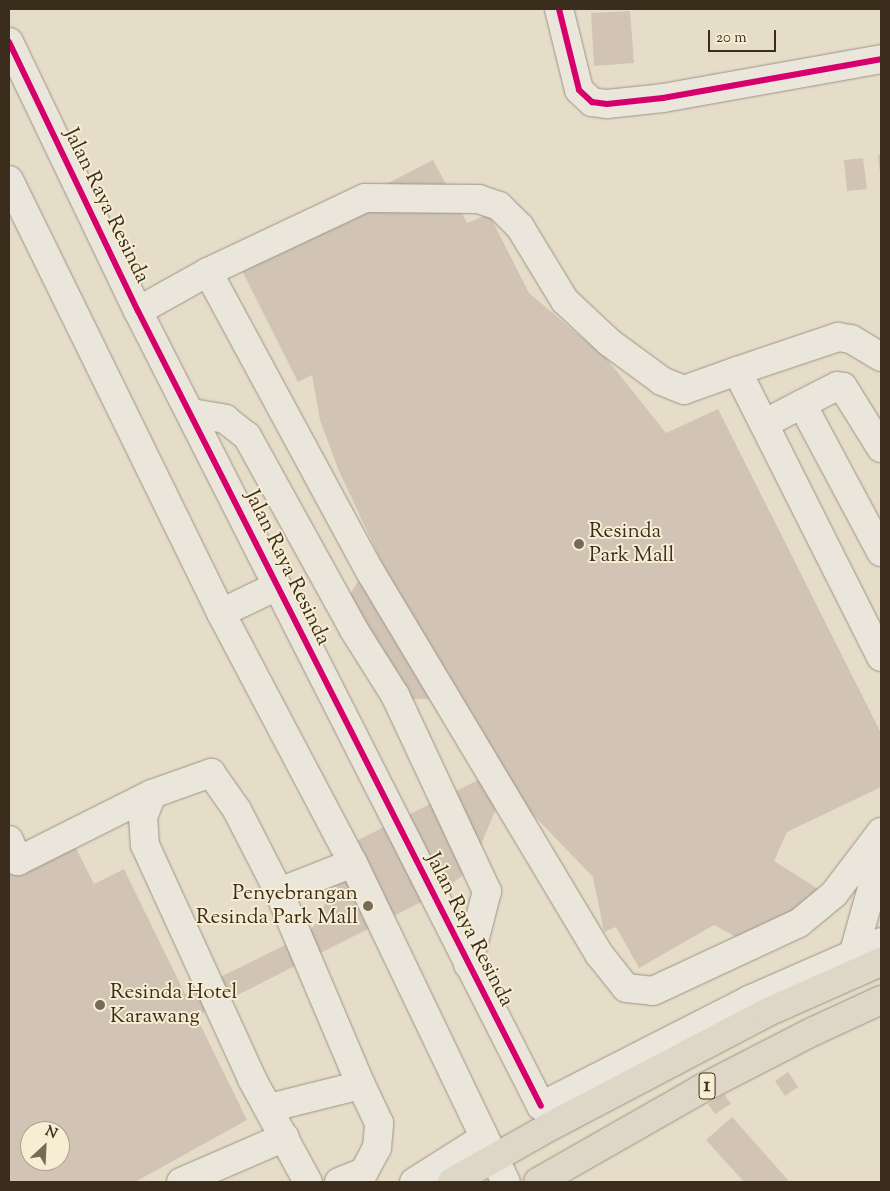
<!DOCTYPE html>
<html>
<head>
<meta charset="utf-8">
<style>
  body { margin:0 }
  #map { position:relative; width:890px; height:1191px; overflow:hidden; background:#e6ddc8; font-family:"Sorts Mill Goudy",serif }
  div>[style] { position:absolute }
  .building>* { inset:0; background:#d2c4b4 }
  .roads { filter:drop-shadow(0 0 1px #9b9486) drop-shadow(0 0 1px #9b9486) }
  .minor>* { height:28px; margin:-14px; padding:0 14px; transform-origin:14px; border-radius:14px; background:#eae6dc }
  .major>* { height:28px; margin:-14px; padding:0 14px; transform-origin:14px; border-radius:14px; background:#ded6c6 }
  .cycleway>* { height:6px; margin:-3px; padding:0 3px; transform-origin:3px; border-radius:3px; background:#d6006c }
  .dots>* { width:14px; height:14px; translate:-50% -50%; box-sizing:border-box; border:2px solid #f7edd3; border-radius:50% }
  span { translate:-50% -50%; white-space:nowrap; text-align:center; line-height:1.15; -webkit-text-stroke:4px #f7edd3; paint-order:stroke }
  .shield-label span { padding:1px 4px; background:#f7edd3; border:1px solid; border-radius:4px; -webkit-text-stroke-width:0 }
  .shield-label { font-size:20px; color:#3b2d1c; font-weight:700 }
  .street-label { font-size:21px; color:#3b2d1c }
  .poi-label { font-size:21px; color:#3b2d1c }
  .left { translate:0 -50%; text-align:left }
  .right { translate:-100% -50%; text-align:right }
  .frame { position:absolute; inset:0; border:10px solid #3b2d1c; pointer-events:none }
  .north { position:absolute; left:20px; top:1121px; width:50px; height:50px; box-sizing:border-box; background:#f7edd3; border:1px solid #aca08a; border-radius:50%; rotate:25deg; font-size:14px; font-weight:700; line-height:20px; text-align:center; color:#3b2d1c }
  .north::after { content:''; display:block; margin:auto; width:18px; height:22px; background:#776b58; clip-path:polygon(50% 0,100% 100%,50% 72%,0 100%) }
  .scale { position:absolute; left:708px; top:30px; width:68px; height:22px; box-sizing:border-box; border:2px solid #3b2d1c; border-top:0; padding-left:6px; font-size:15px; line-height:18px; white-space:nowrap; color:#3b2d1c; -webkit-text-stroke:4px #f7edd3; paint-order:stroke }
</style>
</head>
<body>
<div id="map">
  <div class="building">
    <div style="clip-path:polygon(630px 11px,634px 63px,594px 66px,591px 13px)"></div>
    <div style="clip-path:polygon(878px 155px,881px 155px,881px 174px,880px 174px)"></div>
    <div style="clip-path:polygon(863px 158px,867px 189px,847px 191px,844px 160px)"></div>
    <div style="clip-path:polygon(evenodd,433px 160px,467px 223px,489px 214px,529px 293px,607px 359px,666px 433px,718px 409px,881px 733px,881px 787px,787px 832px,774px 861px,823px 892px,744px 941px,714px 925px,639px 968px,616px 927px,604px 932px,593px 877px,515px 796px,496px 809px,480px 847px,463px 875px,443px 891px,196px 1016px,247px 1120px,135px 1182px,9px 1182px,9px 870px,73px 842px,94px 884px,124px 869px,185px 994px,306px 935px,317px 922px,345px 858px,358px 840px,496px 771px,432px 699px,402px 699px,352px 617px,351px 593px,361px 576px,383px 565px,338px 469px,320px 420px,312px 375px,298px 382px,237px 261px,433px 160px,30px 1131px,60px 1131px,60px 1161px,30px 1161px,30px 1131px)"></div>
    <div style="clip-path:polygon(788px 1072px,798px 1087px,785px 1096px,775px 1081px)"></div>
    <div style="clip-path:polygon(724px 1094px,731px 1104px,715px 1114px,708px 1104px)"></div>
    <div style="clip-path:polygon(732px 1117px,788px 1180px,786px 1182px,744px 1182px,706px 1140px)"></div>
  </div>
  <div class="roads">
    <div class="minor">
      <div style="left:559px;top:9px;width:83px;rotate:76.1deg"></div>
      <div style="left:579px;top:90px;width:18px;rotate:43deg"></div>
      <div style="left:592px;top:102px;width:15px;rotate:8deg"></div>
      <div style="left:607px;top:104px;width:56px;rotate:-6.1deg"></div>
      <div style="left:663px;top:98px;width:221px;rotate:-10.1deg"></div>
      <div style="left:9px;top:42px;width:298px;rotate:64.4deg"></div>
      <div style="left:138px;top:311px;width:891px;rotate:63.12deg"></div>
      <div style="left:541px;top:1106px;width:233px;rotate:-27deg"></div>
      <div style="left:749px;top:1000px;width:144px;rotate:-23.7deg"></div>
      <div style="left:9px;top:180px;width:482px;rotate:63.9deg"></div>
      <div style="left:221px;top:613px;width:283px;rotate:62.2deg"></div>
      <div style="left:353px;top:863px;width:354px;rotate:64.4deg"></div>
      <div style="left:138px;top:311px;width:80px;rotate:-29.1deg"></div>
      <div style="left:737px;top:371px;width:107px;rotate:-18.6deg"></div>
      <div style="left:838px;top:337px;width:13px;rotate:9deg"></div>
      <div style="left:851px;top:339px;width:35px;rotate:31deg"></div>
      <div style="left:802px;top:404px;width:39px;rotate:-27deg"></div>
      <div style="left:837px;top:386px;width:6px;rotate:9deg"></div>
      <div style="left:843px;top:387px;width:72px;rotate:58.1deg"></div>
      <div style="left:192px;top:413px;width:34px;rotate:10deg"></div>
      <div style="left:225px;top:419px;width:28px;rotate:38deg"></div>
      <div style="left:247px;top:436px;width:222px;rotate:61.1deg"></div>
      <div style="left:354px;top:630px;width:77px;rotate:57.8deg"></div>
      <div style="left:395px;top:695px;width:217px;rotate:64.9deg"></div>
      <div style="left:487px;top:891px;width:76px;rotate:104.4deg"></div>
      <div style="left:764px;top:424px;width:43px;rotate:-27.8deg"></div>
      <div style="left:802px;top:404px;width:168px;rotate:61.9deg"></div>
      <div style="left:221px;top:613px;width:62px;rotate:-25.7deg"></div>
      <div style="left:881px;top:657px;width:320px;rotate:-116.7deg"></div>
      <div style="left:737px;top:371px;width:56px;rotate:160.3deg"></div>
      <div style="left:684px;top:390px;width:24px;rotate:-158deg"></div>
      <div style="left:662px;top:381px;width:66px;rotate:-143.7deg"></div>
      <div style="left:609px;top:342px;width:60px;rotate:-137deg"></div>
      <div style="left:565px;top:301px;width:87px;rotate:-121.3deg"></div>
      <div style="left:520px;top:227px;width:30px;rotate:-135deg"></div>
      <div style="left:499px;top:206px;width:21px;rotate:-161deg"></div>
      <div style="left:479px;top:199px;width:114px;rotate:-179.5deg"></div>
      <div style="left:365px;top:198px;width:174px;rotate:154.8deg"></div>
      <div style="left:208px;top:272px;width:342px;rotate:61.6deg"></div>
      <div style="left:371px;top:573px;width:444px;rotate:59.1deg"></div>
      <div style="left:599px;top:954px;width:43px;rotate:51.5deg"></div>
      <div style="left:626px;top:988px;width:27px;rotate:6deg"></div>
      <div style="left:653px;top:991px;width:161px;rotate:-25deg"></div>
      <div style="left:799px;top:923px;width:45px;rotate:-39.6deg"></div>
      <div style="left:834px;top:894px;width:78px;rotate:-52.8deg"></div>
      <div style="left:152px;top:794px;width:25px;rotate:111deg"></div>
      <div style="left:143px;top:817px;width:28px;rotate:86deg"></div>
      <div style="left:145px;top:845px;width:257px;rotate:65.4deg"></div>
      <div style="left:252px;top:1079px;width:117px;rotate:61.5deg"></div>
      <div style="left:9px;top:840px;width:23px;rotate:67deg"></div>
      <div style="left:18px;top:861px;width:150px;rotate:-26.6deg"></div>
      <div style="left:152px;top:794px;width:63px;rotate:-19.6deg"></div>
      <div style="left:211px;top:773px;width:45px;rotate:54.9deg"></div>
      <div style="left:237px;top:810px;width:92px;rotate:62.9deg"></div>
      <div style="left:279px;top:892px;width:210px;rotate:67deg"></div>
      <div style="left:361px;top:1085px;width:95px;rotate:166deg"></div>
      <div style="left:279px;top:892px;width:79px;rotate:-21.4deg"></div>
      <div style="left:854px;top:952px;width:101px;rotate:-74.4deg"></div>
      <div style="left:181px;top:1182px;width:113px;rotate:-23.4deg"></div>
      <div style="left:339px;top:1182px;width:27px;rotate:-22deg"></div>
      <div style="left:364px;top:1172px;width:27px;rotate:-62deg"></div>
      <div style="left:377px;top:1148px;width:25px;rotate:-85deg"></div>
      <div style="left:379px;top:1123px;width:42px;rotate:-115.3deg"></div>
      <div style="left:414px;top:1182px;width:80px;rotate:-32.3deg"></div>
    </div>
    <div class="major">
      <div style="left:452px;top:1182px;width:114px;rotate:-29.5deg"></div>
      <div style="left:551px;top:1126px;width:245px;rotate:-27.7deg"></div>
      <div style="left:768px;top:1012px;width:124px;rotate:-23.9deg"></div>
      <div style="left:538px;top:1182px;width:185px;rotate:-29.7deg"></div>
      <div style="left:699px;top:1090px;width:129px;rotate:-27.2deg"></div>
      <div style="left:814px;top:1031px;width:74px;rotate:-24.8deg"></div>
    </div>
  </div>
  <div class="cycleway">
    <div style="left:559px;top:9px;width:83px;rotate:76.1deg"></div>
    <div style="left:579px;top:90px;width:18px;rotate:43deg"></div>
    <div style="left:592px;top:102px;width:15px;rotate:8deg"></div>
    <div style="left:607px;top:104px;width:56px;rotate:-6.1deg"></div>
    <div style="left:663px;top:98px;width:221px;rotate:-10.1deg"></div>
    <div style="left:9px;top:42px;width:298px;rotate:64.4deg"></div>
    <div style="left:138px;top:311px;width:891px;rotate:63.12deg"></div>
  </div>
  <div class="dots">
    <div style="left:579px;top:544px;background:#776b58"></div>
    <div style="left:368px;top:906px;background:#776b58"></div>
    <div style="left:100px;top:1005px;background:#776b58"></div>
  </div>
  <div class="shield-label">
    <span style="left:707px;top:1086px">1</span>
  </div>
  <div class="street-label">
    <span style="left:106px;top:206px;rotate:64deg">Jalan Raya Resinda</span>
    <span style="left:287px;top:568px;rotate:64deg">Jalan Raya Resinda</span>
    <span style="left:469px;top:930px;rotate:63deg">Jalan Raya Resinda</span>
  </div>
  <div class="poi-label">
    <span class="left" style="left:589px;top:544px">Resinda<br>Park Mall</span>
    <span class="right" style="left:358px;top:906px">Penyebrangan<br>Resinda Park Mall</span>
    <span class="left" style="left:110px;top:1005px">Resinda Hotel<br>Karawang</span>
  </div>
  <div class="frame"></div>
  <div class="north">N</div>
  <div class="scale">20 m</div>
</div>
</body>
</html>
